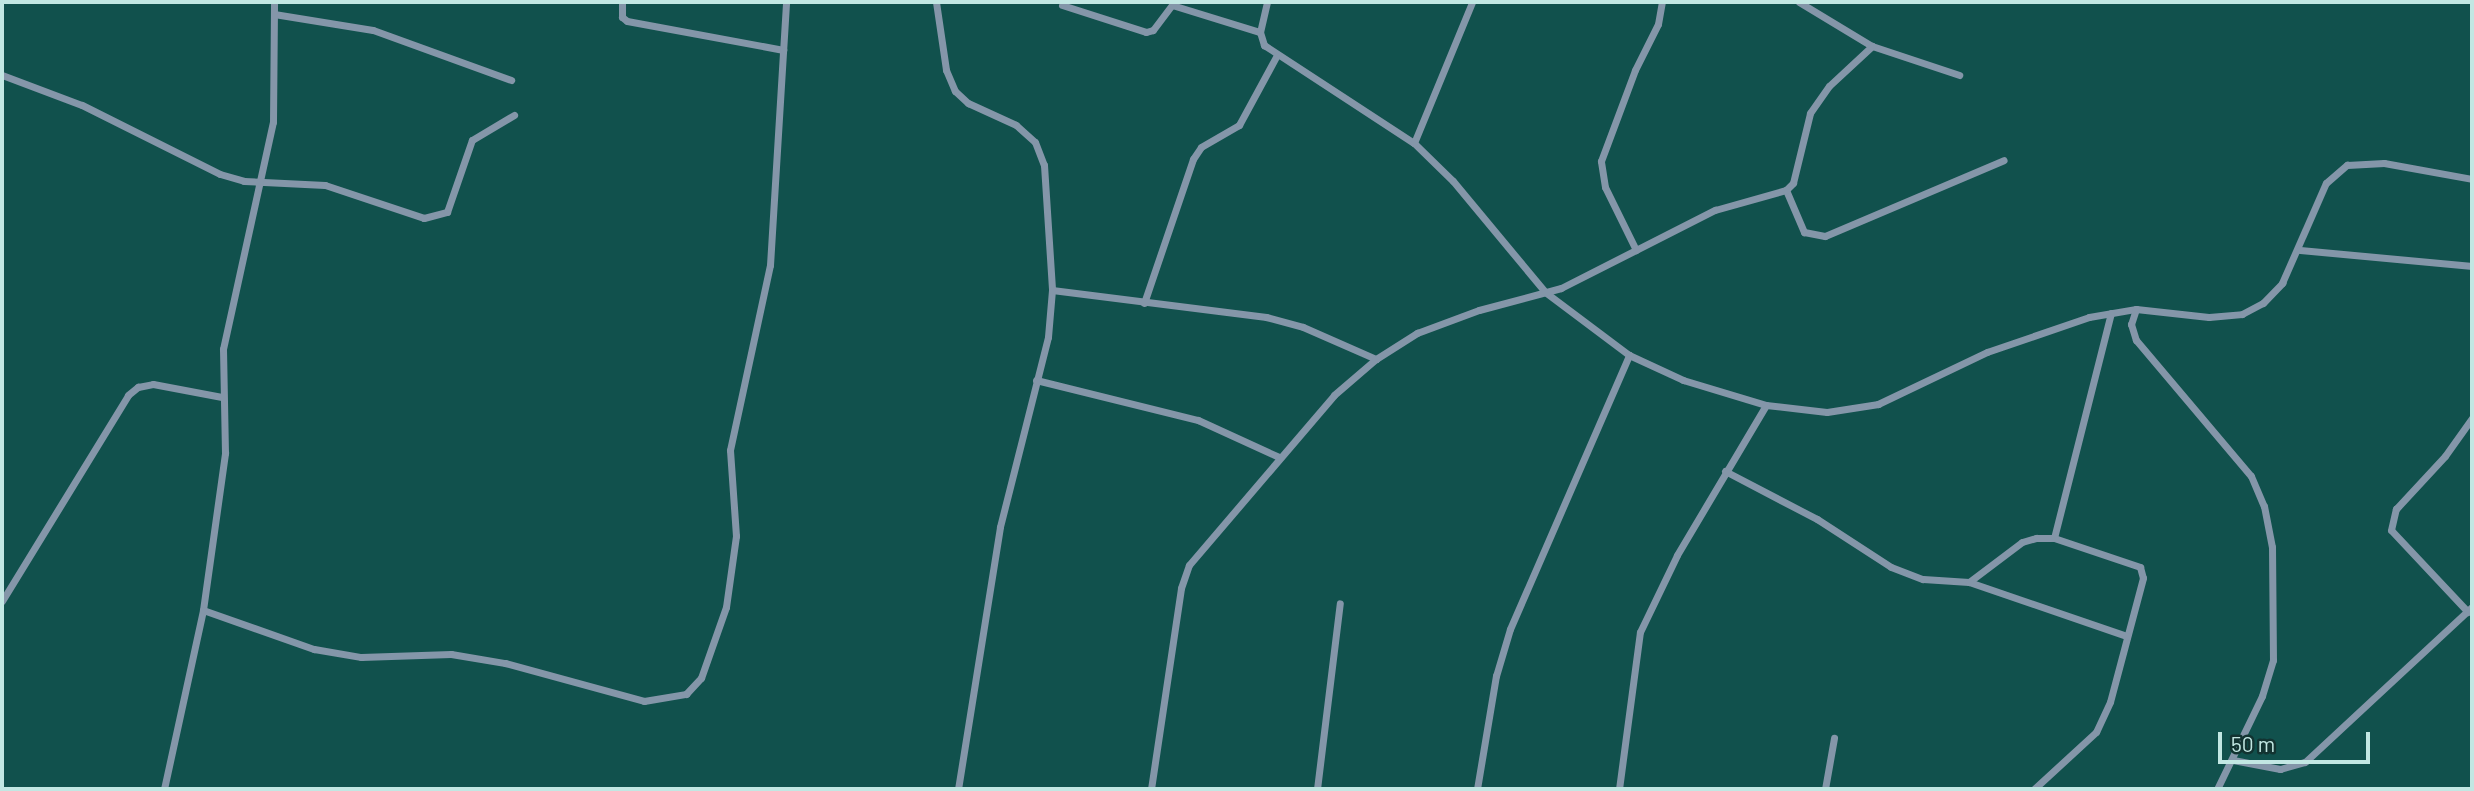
<!DOCTYPE html>
<html>
<head>
<meta charset="utf-8">
<style>
  body { margin:0 }
  #map { position:relative; width:2474px; height:791px; overflow:hidden; background:#11514d; font-family:Barlow,sans-serif }
  div>[style] { position:absolute }
  .street>* { height:7px; margin:-3.5px; padding:0 3.5px; transform-origin:3.5px; border-radius:3.5px; background:#8496a9 }
  span { translate:-50% -50%; white-space:nowrap; text-align:center; line-height:1.15; -webkit-text-stroke:6px #123331; paint-order:stroke }
  .frame { position:absolute; inset:0; border:4px solid #c2e7e3; pointer-events:none }
  .scale { position:absolute; left:2218px; top:732px; width:152px; height:32px; box-sizing:border-box; border:4px solid #c2e7e3; border-top:0; padding-left:9px; font-size:21px; line-height:24px; white-space:nowrap; color:#c2e7e3; -webkit-text-stroke:5px #123331; paint-order:stroke }
</style>
</head>
<body>
<div id="map">
  <div class="street">
    <div style="left:622px;top:2px;width:15px;rotate:90deg"></div>
    <div style="left:622px;top:17px;width:6px;rotate:39deg"></div>
    <div style="left:627px;top:21px;width:159px;rotate:10.5deg"></div>
    <div style="left:936px;top:2px;width:69px;rotate:81.6deg"></div>
    <div style="left:946px;top:70px;width:23px;rotate:67deg"></div>
    <div style="left:955px;top:91px;width:18px;rotate:43deg"></div>
    <div style="left:968px;top:103px;width:53px;rotate:24.6deg"></div>
    <div style="left:1016px;top:125px;width:25px;rotate:42deg"></div>
    <div style="left:1035px;top:142px;width:25px;rotate:69deg"></div>
    <div style="left:1044px;top:165px;width:125px;rotate:86.3deg"></div>
    <div style="left:1052px;top:290px;width:47px;rotate:94.9deg"></div>
    <div style="left:1048px;top:337px;width:196px;rotate:104.2deg"></div>
    <div style="left:1000px;top:527px;width:265px;rotate:99.1deg"></div>
    <div style="left:1267px;top:2px;width:31px;rotate:103deg"></div>
    <div style="left:1260px;top:32px;width:14px;rotate:73deg"></div>
    <div style="left:1264px;top:45px;width:179px;rotate:33.2deg"></div>
    <div style="left:1414px;top:143px;width:54px;rotate:44.3deg"></div>
    <div style="left:1453px;top:181px;width:144px;rotate:50.3deg"></div>
    <div style="left:1545px;top:292px;width:105px;rotate:36.9deg"></div>
    <div style="left:1629px;top:355px;width:60px;rotate:24.8deg"></div>
    <div style="left:1683px;top:380px;width:87px;rotate:16.8deg"></div>
    <div style="left:1766px;top:405px;width:61px;rotate:6.5deg"></div>
    <div style="left:1827px;top:412px;width:52px;rotate:-8.9deg"></div>
    <div style="left:1878px;top:404px;width:121px;rotate:-25.5deg"></div>
    <div style="left:1987px;top:352px;width:108px;rotate:-18.9deg"></div>
    <div style="left:2089px;top:317px;width:48px;rotate:-9.7deg"></div>
    <div style="left:2136px;top:309px;width:73px;rotate:6.3deg"></div>
    <div style="left:2209px;top:317px;width:33px;rotate:-5deg"></div>
    <div style="left:2242px;top:314px;width:24px;rotate:-28deg"></div>
    <div style="left:2263px;top:303px;width:28px;rotate:-46deg"></div>
    <div style="left:2282px;top:283px;width:109px;rotate:-66.3deg"></div>
    <div style="left:2326px;top:183px;width:28px;rotate:-41deg"></div>
    <div style="left:2347px;top:165px;width:37px;rotate:-3deg"></div>
    <div style="left:2384px;top:163px;width:89px;rotate:10.3deg"></div>
    <div style="left:1799px;top:2px;width:85px;rotate:31.1deg"></div>
    <div style="left:1872px;top:46px;width:92px;rotate:18.4deg"></div>
    <div style="left:1062px;top:5px;width:88px;rotate:17.8deg"></div>
    <div style="left:1146px;top:32px;width:7px;rotate:-16deg"></div>
    <div style="left:1153px;top:30px;width:31px;rotate:-53deg"></div>
    <div style="left:1172px;top:5px;width:92px;rotate:17.1deg"></div>
    <div style="left:274px;top:14px;width:100px;rotate:9.2deg"></div>
    <div style="left:373px;top:30px;width:147px;rotate:19.9deg"></div>
    <div style="left:2px;top:75px;width:85px;rotate:20.6deg"></div>
    <div style="left:82px;top:105px;width:154px;rotate:26.6deg"></div>
    <div style="left:220px;top:174px;width:25px;rotate:16deg"></div>
    <div style="left:244px;top:181px;width:81px;rotate:2.8deg"></div>
    <div style="left:325px;top:185px;width:104px;rotate:18.4deg"></div>
    <div style="left:424px;top:218px;width:24px;rotate:-15deg"></div>
    <div style="left:447px;top:212px;width:76px;rotate:-70.9deg"></div>
    <div style="left:472px;top:140px;width:49px;rotate:-30.8deg"></div>
    <div style="left:1414px;top:143px;width:152px;rotate:-67.6deg"></div>
    <div style="left:1786px;top:190px;width:46px;rotate:66.8deg"></div>
    <div style="left:1804px;top:232px;width:21px;rotate:11deg"></div>
    <div style="left:1825px;top:236px;width:194px;rotate:-23deg"></div>
    <div style="left:1636px;top:250px;width:70px;rotate:-116.2deg"></div>
    <div style="left:1605px;top:187px;width:26px;rotate:-99deg"></div>
    <div style="left:1601px;top:161px;width:97px;rotate:-69.5deg"></div>
    <div style="left:1635px;top:70px;width:51px;rotate:-63.4deg"></div>
    <div style="left:1658px;top:24px;width:22px;rotate:-80deg"></div>
    <div style="left:2300px;top:250px;width:173px;rotate:5.3deg"></div>
    <div style="left:1052px;top:290px;width:216px;rotate:7.2deg"></div>
    <div style="left:1266px;top:317px;width:38px;rotate:15deg"></div>
    <div style="left:1303px;top:327px;width:80px;rotate:23.7deg"></div>
    <div style="left:1144px;top:303px;width:152px;rotate:-71.2deg"></div>
    <div style="left:1193px;top:159px;width:14px;rotate:-56deg"></div>
    <div style="left:1201px;top:147px;width:44px;rotate:-30.1deg"></div>
    <div style="left:1239px;top:125px;width:80px;rotate:-61.5deg"></div>
    <div style="left:2136px;top:309px;width:16px;rotate:108deg"></div>
    <div style="left:2131px;top:324px;width:17px;rotate:73deg"></div>
    <div style="left:2136px;top:340px;width:178px;rotate:49.8deg"></div>
    <div style="left:2251px;top:476px;width:33px;rotate:67deg"></div>
    <div style="left:2264px;top:506px;width:42px;rotate:79deg"></div>
    <div style="left:2272px;top:547px;width:113px;rotate:89.5deg"></div>
    <div style="left:2273px;top:660px;width:38px;rotate:107deg"></div>
    <div style="left:2262px;top:696px;width:103px;rotate:115.8deg"></div>
    <div style="left:1036px;top:380px;width:167px;rotate:13.9deg"></div>
    <div style="left:1198px;top:420px;width:89px;rotate:24.6deg"></div>
    <div style="left:1725px;top:471px;width:104px;rotate:27.6deg"></div>
    <div style="left:1817px;top:519px;width:88px;rotate:33deg"></div>
    <div style="left:1891px;top:567px;width:34px;rotate:21deg"></div>
    <div style="left:1923px;top:579px;width:46px;rotate:3.7deg"></div>
    <div style="left:1969px;top:582px;width:66px;rotate:-37deg"></div>
    <div style="left:2022px;top:542px;width:15px;rotate:-16deg"></div>
    <div style="left:2036px;top:538px;width:18px"></div>
    <div style="left:2054px;top:538px;width:91px;rotate:18.6deg"></div>
    <div style="left:2140px;top:567px;width:11px;rotate:75deg"></div>
    <div style="left:2143px;top:578px;width:128px;rotate:104.9deg"></div>
    <div style="left:2110px;top:702px;width:33px;rotate:115deg"></div>
    <div style="left:2096px;top:732px;width:84px;rotate:137.4deg"></div>
    <div style="left:2054px;top:538px;width:232px;rotate:-75.8deg"></div>
    <div style="left:1969px;top:582px;width:167px;rotate:18.9deg"></div>
    <div style="left:2px;top:601px;width:241px;rotate:-58.5deg"></div>
    <div style="left:128px;top:395px;width:13px;rotate:-39deg"></div>
    <div style="left:138px;top:387px;width:15px;rotate:-11deg"></div>
    <div style="left:153px;top:384px;width:70px;rotate:10.7deg"></div>
    <div style="left:203px;top:610px;width:159px;rotate:-82deg"></div>
    <div style="left:225px;top:453px;width:104px;rotate:-91.1deg"></div>
    <div style="left:223px;top:349px;width:232px;rotate:-77.6deg"></div>
    <div style="left:273px;top:122px;width:120px;rotate:-89.5deg"></div>
    <div style="left:2468px;top:612px;width:112px;rotate:-133.2deg"></div>
    <div style="left:2391px;top:530px;width:22px;rotate:-77deg"></div>
    <div style="left:2396px;top:509px;width:72px;rotate:-47.2deg"></div>
    <div style="left:2445px;top:456px;width:47px;rotate:-54.6deg"></div>
    <div style="left:2233px;top:760px;width:48px;rotate:10.8deg"></div>
    <div style="left:2280px;top:769px;width:26px;rotate:-16deg"></div>
    <div style="left:2305px;top:762px;width:228px;rotate:-42.9deg"></div>
    <div style="left:164px;top:789px;width:183px;rotate:-77.7deg"></div>
    <div style="left:203px;top:610px;width:118px;rotate:19.4deg"></div>
    <div style="left:314px;top:649px;width:48px;rotate:9.7deg"></div>
    <div style="left:361px;top:657px;width:90px;rotate:-1.9deg"></div>
    <div style="left:451px;top:654px;width:55px;rotate:9.5deg"></div>
    <div style="left:505px;top:663px;width:144px;rotate:15.3deg"></div>
    <div style="left:644px;top:701px;width:43px;rotate:-9.5deg"></div>
    <div style="left:686px;top:694px;width:22px;rotate:-47deg"></div>
    <div style="left:701px;top:678px;width:75px;rotate:-70.6deg"></div>
    <div style="left:726px;top:607px;width:72px;rotate:-82deg"></div>
    <div style="left:736px;top:536px;width:86px;rotate:-94deg"></div>
    <div style="left:730px;top:450px;width:189px;rotate:-77.8deg"></div>
    <div style="left:770px;top:265px;width:263px;rotate:-86.5deg"></div>
    <div style="left:1151px;top:789px;width:203px;rotate:-81.5deg"></div>
    <div style="left:1181px;top:588px;width:24px;rotate:-71deg"></div>
    <div style="left:1189px;top:565px;width:223px;rotate:-49.5deg"></div>
    <div style="left:1334px;top:395px;width:55px;rotate:-40.6deg"></div>
    <div style="left:1376px;top:359px;width:49px;rotate:-32.4deg"></div>
    <div style="left:1417px;top:333px;width:66px;rotate:-20.4deg"></div>
    <div style="left:1479px;top:310px;width:85px;rotate:-15deg"></div>
    <div style="left:1561px;top:288px;width:173px;rotate:-26.9deg"></div>
    <div style="left:1715px;top:210px;width:74px;rotate:-15.7deg"></div>
    <div style="left:1786px;top:190px;width:10px;rotate:-45deg"></div>
    <div style="left:1793px;top:183px;width:72px;rotate:-76.3deg"></div>
    <div style="left:1810px;top:113px;width:33px;rotate:-55deg"></div>
    <div style="left:1829px;top:86px;width:59px;rotate:-42.9deg"></div>
    <div style="left:1317px;top:789px;width:187px;rotate:-83deg"></div>
    <div style="left:1477px;top:789px;width:115px;rotate:-80.5deg"></div>
    <div style="left:1496px;top:676px;width:49px;rotate:-73.4deg"></div>
    <div style="left:1510px;top:629px;width:299px;rotate:-66.5deg"></div>
    <div style="left:1619px;top:789px;width:158px;rotate:-82.4deg"></div>
    <div style="left:1640px;top:632px;width:85px;rotate:-64.3deg"></div>
    <div style="left:1677px;top:555px;width:174px;rotate:-59.3deg"></div>
    <div style="left:1825px;top:789px;width:52px;rotate:-80deg"></div>
  </div>
  <div class="frame"></div>
  <div class="scale">50 m</div>
</div>
</body>
</html>
